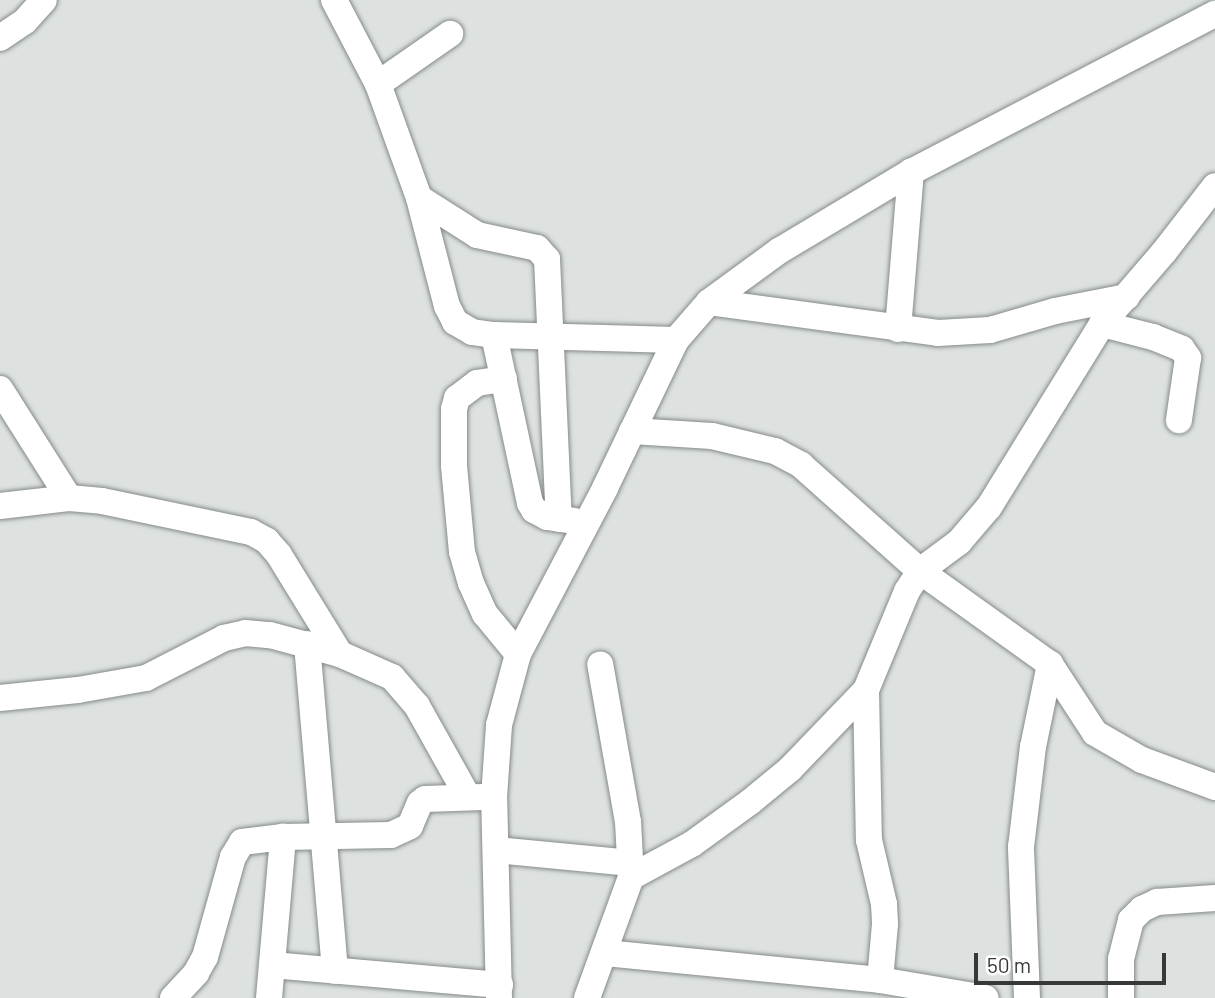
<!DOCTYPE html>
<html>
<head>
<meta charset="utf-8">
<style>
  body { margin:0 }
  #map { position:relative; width:1215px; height:998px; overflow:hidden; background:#dde2e1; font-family:Barlow,sans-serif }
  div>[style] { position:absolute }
  .roads { filter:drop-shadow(0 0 2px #858a8a) drop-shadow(0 0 2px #858a8a) }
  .minor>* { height:26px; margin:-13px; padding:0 13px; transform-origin:13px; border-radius:13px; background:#fff }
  span { translate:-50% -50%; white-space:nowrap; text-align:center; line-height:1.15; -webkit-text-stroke:5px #fff; paint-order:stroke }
  .scale { position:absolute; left:974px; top:953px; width:192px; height:32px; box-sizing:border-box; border:4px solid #373838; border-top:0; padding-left:9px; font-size:21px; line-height:24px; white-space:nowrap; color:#373838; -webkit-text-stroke:5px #fff; paint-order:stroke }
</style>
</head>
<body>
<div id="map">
  <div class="roads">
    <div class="minor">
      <div style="left:334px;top:0;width:95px;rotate:62.4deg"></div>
      <div style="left:378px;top:84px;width:121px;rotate:70.2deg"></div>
      <div style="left:419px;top:198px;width:112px;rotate:75.5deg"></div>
      <div style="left:447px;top:306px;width:18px;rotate:63deg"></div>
      <div style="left:455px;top:322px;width:20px;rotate:30deg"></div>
      <div style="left:472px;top:332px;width:22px;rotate:8deg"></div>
      <div style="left:494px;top:335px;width:182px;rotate:1.6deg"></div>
      <div style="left:0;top:38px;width:30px;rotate:-34deg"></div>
      <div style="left:25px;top:21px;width:28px;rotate:-48deg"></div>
      <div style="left:378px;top:84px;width:88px;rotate:-34.8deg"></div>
      <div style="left:419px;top:198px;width:69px;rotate:32.5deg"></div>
      <div style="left:477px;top:235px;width:61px;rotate:12.2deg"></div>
      <div style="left:537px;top:248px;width:15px;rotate:48deg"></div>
      <div style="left:547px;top:259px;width:260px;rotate:87.4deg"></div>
      <div style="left:709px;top:302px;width:231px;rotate:7.7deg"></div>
      <div style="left:938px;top:333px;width:52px;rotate:-3.3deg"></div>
      <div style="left:990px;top:330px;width:68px;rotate:-16.3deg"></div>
      <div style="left:1055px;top:311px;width:73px;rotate:-11deg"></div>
      <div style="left:1102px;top:324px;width:53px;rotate:14.3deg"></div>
      <div style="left:1153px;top:337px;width:31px;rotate:22deg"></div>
      <div style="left:1182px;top:349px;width:11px;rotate:56deg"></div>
      <div style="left:1188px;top:358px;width:63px;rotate:98.3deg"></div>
      <div style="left:898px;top:329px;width:158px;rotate:-85.3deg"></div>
      <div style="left:494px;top:335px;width:172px;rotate:77.9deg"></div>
      <div style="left:530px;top:503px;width:8px;rotate:60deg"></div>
      <div style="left:534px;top:510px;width:15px;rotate:28deg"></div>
      <div style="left:547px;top:517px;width:27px;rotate:8deg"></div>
      <div style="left:504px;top:379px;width:27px;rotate:172deg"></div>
      <div style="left:477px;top:383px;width:25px;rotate:143deg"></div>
      <div style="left:457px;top:398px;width:11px;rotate:105deg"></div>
      <div style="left:454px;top:409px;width:57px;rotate:90deg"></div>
      <div style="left:454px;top:466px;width:86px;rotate:84.7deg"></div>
      <div style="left:462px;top:552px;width:32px;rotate:74deg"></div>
      <div style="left:471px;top:583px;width:34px;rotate:66deg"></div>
      <div style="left:485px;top:614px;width:52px;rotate:50.5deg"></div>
      <div style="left:0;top:389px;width:129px;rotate:57.7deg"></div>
      <div style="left:632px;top:431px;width:80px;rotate:3.6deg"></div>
      <div style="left:712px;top:436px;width:65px;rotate:13.4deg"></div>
      <div style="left:775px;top:451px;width:30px;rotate:28deg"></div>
      <div style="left:801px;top:465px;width:159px;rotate:41.7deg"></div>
      <div style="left:920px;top:571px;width:160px;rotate:35.6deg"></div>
      <div style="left:1050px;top:664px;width:82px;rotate:56.9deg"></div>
      <div style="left:1095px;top:733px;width:54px;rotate:29.9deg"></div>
      <div style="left:1142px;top:760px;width:78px;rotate:20.3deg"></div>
      <div style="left:0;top:506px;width:69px;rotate:-6.6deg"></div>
      <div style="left:69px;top:498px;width:33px;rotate:5deg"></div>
      <div style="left:102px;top:501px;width:152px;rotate:11.8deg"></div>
      <div style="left:251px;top:532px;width:18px;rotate:29deg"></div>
      <div style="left:267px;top:541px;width:18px;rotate:49deg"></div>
      <div style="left:279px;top:555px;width:116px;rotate:58.4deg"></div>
      <div style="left:307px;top:644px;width:328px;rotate:85.1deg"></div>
      <div style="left:866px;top:690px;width:150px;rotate:88.9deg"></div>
      <div style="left:869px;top:840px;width:66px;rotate:76.8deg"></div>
      <div style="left:884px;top:904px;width:20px;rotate:87deg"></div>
      <div style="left:885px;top:924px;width:56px;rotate:95.1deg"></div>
      <div style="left:0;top:698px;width:78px;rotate:-5.9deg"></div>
      <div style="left:78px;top:690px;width:69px;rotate:-10deg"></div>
      <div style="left:146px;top:678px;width:88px;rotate:-27.1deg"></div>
      <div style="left:224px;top:638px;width:22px;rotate:-13deg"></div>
      <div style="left:245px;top:633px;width:25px;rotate:5deg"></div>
      <div style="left:270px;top:635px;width:73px;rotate:15.2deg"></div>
      <div style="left:340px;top:654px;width:57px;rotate:23.9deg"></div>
      <div style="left:392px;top:677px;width:38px;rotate:49deg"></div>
      <div style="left:417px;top:706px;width:104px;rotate:60.7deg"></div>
      <div style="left:496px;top:850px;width:136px;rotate:5.5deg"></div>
      <div style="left:631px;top:877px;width:69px;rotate:-28.4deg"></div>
      <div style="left:692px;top:844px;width:72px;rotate:-35.9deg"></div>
      <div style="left:750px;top:802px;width:52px;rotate:-39.5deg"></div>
      <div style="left:790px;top:769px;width:110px;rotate:-46.1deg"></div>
      <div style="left:866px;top:690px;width:107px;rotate:-67.5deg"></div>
      <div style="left:907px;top:591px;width:24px;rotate:-57deg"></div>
      <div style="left:920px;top:571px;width:49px;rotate:-36.6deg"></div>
      <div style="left:959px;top:542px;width:46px;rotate:-49.4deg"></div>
      <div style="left:989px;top:507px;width:215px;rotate:-58.3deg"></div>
      <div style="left:1102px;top:324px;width:95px;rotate:-49.3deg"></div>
      <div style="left:1164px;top:252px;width:83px;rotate:-52.3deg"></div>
      <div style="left:605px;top:953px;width:276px;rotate:5.6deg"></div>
      <div style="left:880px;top:980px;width:107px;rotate:9.7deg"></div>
      <div style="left:272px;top:965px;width:229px;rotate:5deg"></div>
      <div style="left:173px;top:998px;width:34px;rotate:-47deg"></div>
      <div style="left:196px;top:973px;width:18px;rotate:-61deg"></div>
      <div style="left:205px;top:957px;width:104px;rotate:-74.4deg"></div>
      <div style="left:233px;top:857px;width:17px;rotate:-59deg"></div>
      <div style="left:242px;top:842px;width:41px;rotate:-7deg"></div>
      <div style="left:283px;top:837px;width:108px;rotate:-1.1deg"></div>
      <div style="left:391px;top:835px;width:21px;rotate:-25deg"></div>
      <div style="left:410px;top:826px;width:25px;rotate:-67deg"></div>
      <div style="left:420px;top:803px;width:6px;rotate:-39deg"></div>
      <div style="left:425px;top:799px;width:58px;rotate:-2deg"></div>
      <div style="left:269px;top:998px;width:162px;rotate:-85deg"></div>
      <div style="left:499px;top:998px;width:201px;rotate:-91.4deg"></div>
      <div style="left:494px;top:797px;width:72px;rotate:-86deg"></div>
      <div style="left:499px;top:725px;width:73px;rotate:-75deg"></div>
      <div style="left:518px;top:654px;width:187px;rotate:-62.3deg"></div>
      <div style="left:605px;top:488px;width:164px;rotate:-64.4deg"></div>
      <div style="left:676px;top:340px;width:50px;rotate:-49deg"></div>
      <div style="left:709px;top:302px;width:87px;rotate:-36.1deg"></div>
      <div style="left:779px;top:251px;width:154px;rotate:-30.9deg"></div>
      <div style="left:911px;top:172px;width:343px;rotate:-27.5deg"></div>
      <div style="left:587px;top:998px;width:129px;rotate:-70deg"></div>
      <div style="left:631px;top:877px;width:55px;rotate:-93.1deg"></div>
      <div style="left:628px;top:822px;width:160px;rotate:-100deg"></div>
      <div style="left:1027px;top:998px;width:151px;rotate:-92.3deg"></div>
      <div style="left:1021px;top:847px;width:101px;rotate:-83.2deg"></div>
      <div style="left:1033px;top:747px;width:85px;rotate:-78.4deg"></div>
      <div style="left:1121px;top:998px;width:39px;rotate:-90deg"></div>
      <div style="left:1121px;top:959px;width:40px;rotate:-75.6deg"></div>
      <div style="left:1131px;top:920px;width:16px;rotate:-45deg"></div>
      <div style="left:1142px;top:909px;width:17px;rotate:-25deg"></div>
      <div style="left:1157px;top:902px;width:58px;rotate:-3.9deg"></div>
    </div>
  </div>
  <div class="scale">50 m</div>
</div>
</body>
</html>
